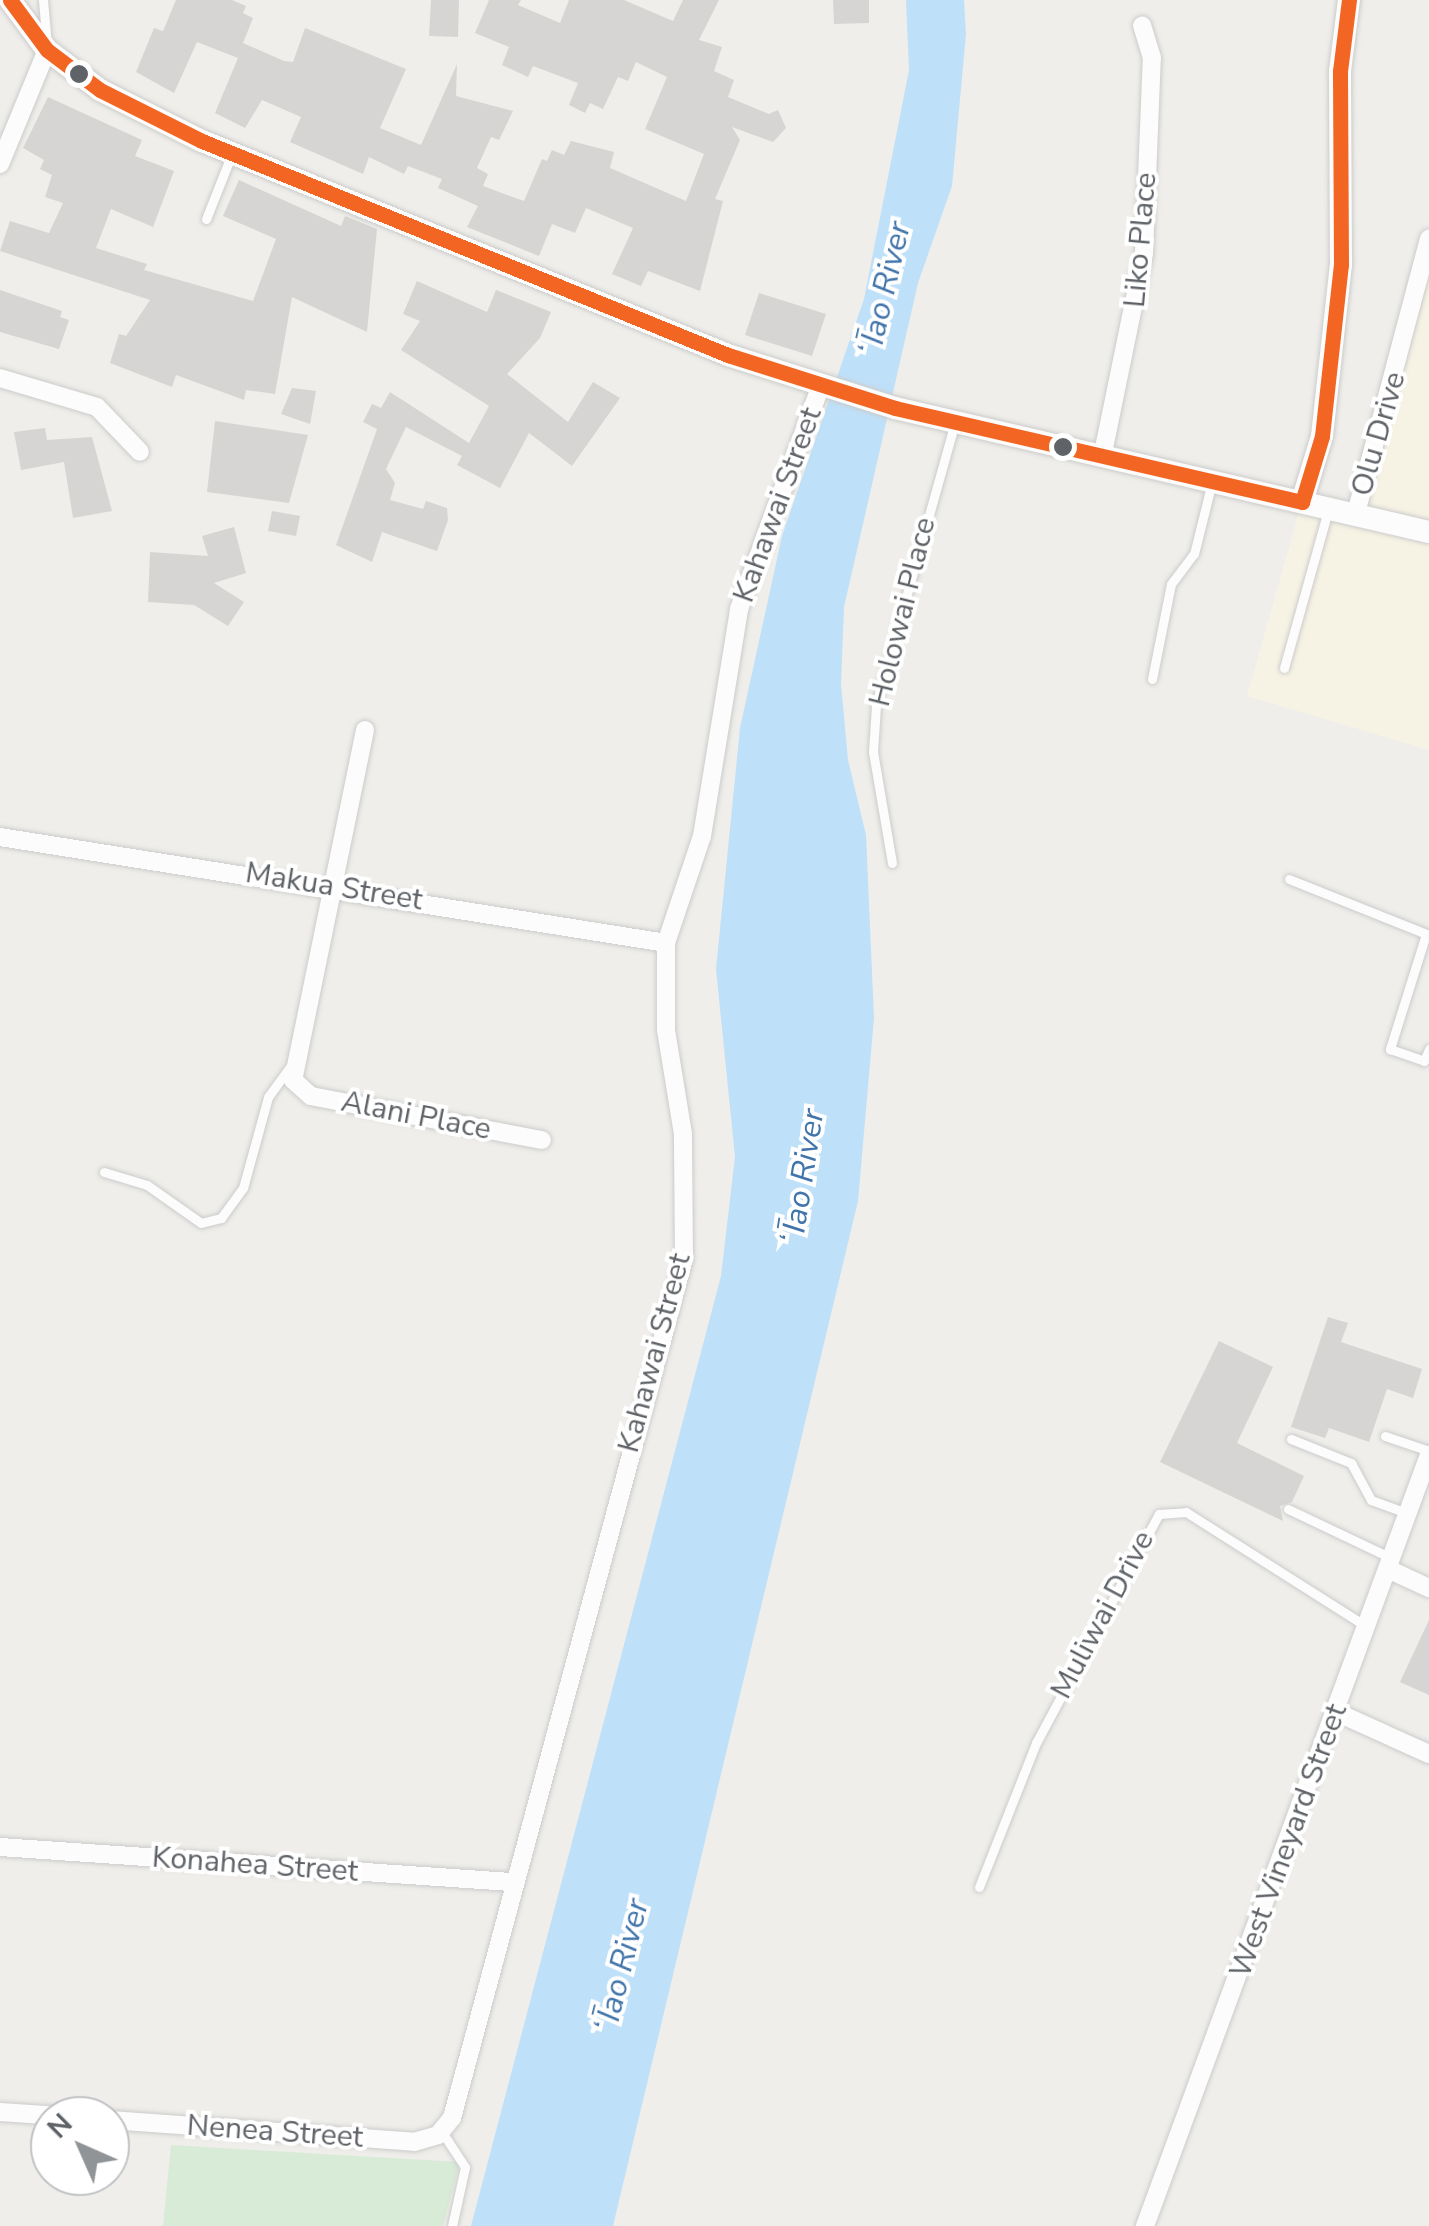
<!DOCTYPE html>
<html>
<head>
<meta charset="utf-8">
<style>
  body { margin:0 }
  #map { position:relative; width:1429px; height:2226px; overflow:hidden; background:#efeeea; font-family:"Nunito Sans",sans-serif }
  div>[style] { position:absolute }
  .commercial>* { inset:0; background:#f7f3e4 }
  .green>* { inset:0; background:#d8ebd6 }
  .water>* { inset:0; background:#bfe0f9 }
  .building>* { inset:0; background:#d6d5d3 }
  .roads { filter:drop-shadow(0 0 2px #cbcccc) drop-shadow(0 0 2px #cbcccc) }
  .service>* { height:9px; margin:-4.5px; padding:0 4.5px; transform-origin:4.5px; border-radius:4.5px; background:#fdfcfc }
  .minor>* { height:18px; margin:-9px; padding:0 9px; transform-origin:9px; border-radius:9px; background:#fdfcfc }
  .tertiary>* { height:22px; margin:-11px; padding:0 11px; transform-origin:11px; border-radius:11px; background:#fdfcfc }
  .bus-1>* { height:15px; margin:-7.5px; padding:0 7.5px; transform-origin:7.5px; border-radius:7.5px; background:#f26522 }
  .dots>* { width:28px; height:28px; translate:-50% -50%; box-sizing:border-box; border:5px solid #fff; border-radius:50% }
  span { translate:-50% -50%; white-space:nowrap; text-align:center; line-height:1.15; -webkit-text-stroke:8px #fff; paint-order:stroke }
  .street-label { font-size:30px; color:#5f6368 }
  .water-label { font-size:32px; color:#4174aa; font-style:italic }
  .north { position:absolute; left:30px; top:2096px; width:100px; height:100px; box-sizing:border-box; background:#fff; border:2px solid #bfc1c3; border-radius:50%; rotate:315deg; font-size:28px; font-weight:700; line-height:40px; text-align:center; color:#5f6368 }
  .north::after { content:''; display:block; margin:auto; width:35px; height:45px; background:#919496; clip-path:polygon(50% 0,100% 100%,50% 72%,0 100%) }
</style>
</head>
<body>
<div id="map">
  <div class="commercial">
    <div style="clip-path:polygon(1429px 264px,1429px 750px,1247px 696px,1302px 502px,1356px 513px)"></div>
  </div>
  <div class="green">
    <div style="clip-path:polygon(171px 2145px,460px 2162px,443px 2226px,163px 2226px)"></div>
  </div>
  <div class="water">
    <div style="clip-path:polygon(906px 0,964px 0,966px 34px,952px 186px,918px 283px,844px 607px,841px 684px,848px 760px,866px 835px,874px 1018px,858px 1201px,613px 2226px,471px 2226px,721px 1276px,735px 1157px,716px 969px,740px 728px,782px 536px,864px 299px,909px 70px)"></div>
  </div>
  <div class="building">
    <div style="clip-path:polygon(176px 0,232px 0,246px 6px,243px 13px,253px 18px,243px 43px,284px 61px,293px 62px,305px 28px,406px 69px,380px 128px,421px 145px,457px 64px,456px 96px,513px 111px,499px 140px,491px 137px,477px 168px,488px 174px,483px 186px,524px 201px,542px 159px,547px 161px,552px 150px,564px 155px,571px 141px,614px 152px,610px 168px,686px 201px,704px 154px,645px 129px,667px 77px,636px 62px,628px 81px,618px 77px,603px 109px,590px 103px,585px 113px,569px 105px,578px 83px,533px 66px,528px 77px,502px 65px,509px 47px,475px 33px,489px 0,521px 0,518px 5px,560px 23px,569px 0,624px 0,673px 21px,683px 0,719px 0,699px 40px,722px 47px,714px 71px,734px 80px,728px 97px,769px 114px,778px 110px,786px 128px,773px 142px,732px 127px,740px 140px,715px 199px,723px 201px,700px 291px,648px 271px,641px 286px,612px 274px,633px 228px,586px 208px,575px 233px,552px 224px,539px 256px,467px 227px,478px 206px,438px 188px,442px 179px,408px 166px,404px 174px,369px 157px,363px 174px,290px 142px,301px 117px,262px 100px,245px 128px,215px 113px,238px 58px,197px 42px,174px 93px,136px 72px,154px 28px,163px 31px)"></div>
    <div style="clip-path:polygon(431px 0,459px 0,458px 37px,429px 36px)"></div>
    <div style="clip-path:polygon(833px 0,869px 0,869px 23px,834px 24px)"></div>
    <div style="clip-path:polygon(48px 97px,142px 140px,135px 156px,174px 171px,153px 227px,111px 209px,96px 248px,147px 264px,144px 270px,253px 301px,276px 239px,223px 216px,239px 180px,341px 226px,345px 216px,377px 229px,367px 332px,292px 297px,275px 394px,246px 390px,244px 400px,176px 375px,172px 387px,110px 363px,119px 334px,126px 336px,150px 300px,0 251px,10px 221px,49px 233px,63px 203px,45px 197px,52px 175px,40px 169px,44px 160px,23px 148px)"></div>
    <div style="clip-path:polygon(417px 281px,487px 312px,496px 290px,551px 312px,540px 338px,507px 374px,568px 422px,593px 382px,620px 398px,572px 466px,529px 433px,500px 488px,457px 465px,462px 456px,406px 427px,386px 469px,395px 483px,390px 500px,423px 509px,426px 501px,447px 508px,448px 520px,437px 551px,382px 532px,372px 562px,336px 545px,377px 429px,363px 422px,372px 404px,381px 408px,390px 392px,469px 443px,489px 406px,401px 350px,420px 321px,403px 314px)"></div>
    <div style="clip-path:polygon(0 290px,62px 311px,60px 317px,69px 320px,59px 349px,0 332px)"></div>
    <div style="clip-path:polygon(759px 293px,826px 314px,812px 356px,745px 335px)"></div>
    <div style="clip-path:polygon(292px 388px,316px 391px,310px 424px,281px 414px)"></div>
    <div style="clip-path:polygon(215px 421px,308px 435px,289px 503px,207px 492px)"></div>
    <div style="clip-path:polygon(45px 428px,47px 440px,92px 437px,112px 511px,73px 518px,64px 462px,21px 470px,14px 432px)"></div>
    <div style="clip-path:polygon(272px 511px,300px 516px,296px 536px,268px 531px)"></div>
    <div style="clip-path:polygon(234px 527px,246px 573px,214px 583px,244px 602px,228px 626px,194px 605px,148px 602px,150px 552px,208px 556px,202px 536px)"></div>
    <div style="clip-path:polygon(1328px 1317px,1348px 1323px,1341px 1342px,1422px 1369px,1413px 1398px,1387px 1389px,1369px 1442px,1329px 1428px,1325px 1438px,1291px 1427px)"></div>
    <div style="clip-path:polygon(1219px 1341px,1273px 1367px,1237px 1443px,1304px 1476px,1292px 1502px,1280px 1506px,1283px 1521px,1160px 1462px)"></div>
    <div style="clip-path:polygon(1429px 1620px,1429px 1695px,1400px 1682px)"></div>
  </div>
  <div class="roads">
    <div class="service">
      <div style="left:43px;top:0;width:37px;rotate:85deg"></div>
      <div style="left:206px;top:219px;width:68px;rotate:-68.4deg"></div>
      <div style="left:1284px;top:668px;width:164px;rotate:-74.4deg"></div>
      <div style="left:1152px;top:679px;width:97px;rotate:-78.7deg"></div>
      <div style="left:1171px;top:584px;width:38px;rotate:-53deg"></div>
      <div style="left:1194px;top:554px;width:74px;rotate:-76deg"></div>
      <div style="left:892px;top:863px;width:113px;rotate:-99.7deg"></div>
      <div style="left:873px;top:752px;width:47px;rotate:-86.3deg"></div>
      <div style="left:876px;top:705px;width:291px;rotate:-74.4deg"></div>
      <div style="left:1289px;top:879px;width:151px;rotate:21.8deg"></div>
      <div style="left:1426px;top:934px;width:121px;rotate:107.4deg"></div>
      <div style="left:1390px;top:1049px;width:36px;rotate:19deg"></div>
      <div style="left:1424px;top:1061px;width:13px;rotate:-67deg"></div>
      <div style="left:104px;top:1172px;width:45px;rotate:16.8deg"></div>
      <div style="left:147px;top:1185px;width:66px;rotate:35.1deg"></div>
      <div style="left:201px;top:1223px;width:21px;rotate:-14deg"></div>
      <div style="left:221px;top:1218px;width:37px;rotate:-54deg"></div>
      <div style="left:243px;top:1188px;width:94px;rotate:-74.6deg"></div>
      <div style="left:268px;top:1097px;width:37px;rotate:-54deg"></div>
      <div style="left:1385px;top:1436px;width:46px;rotate:18.8deg"></div>
      <div style="left:1291px;top:1439px;width:65px;rotate:21.8deg"></div>
      <div style="left:1351px;top:1463px;width:42px;rotate:61.6deg"></div>
      <div style="left:1371px;top:1500px;width:38px;rotate:20deg"></div>
      <div style="left:1288px;top:1509px;width:114px;rotate:25.4deg"></div>
      <div style="left:979px;top:1887px;width:155px;rotate:-68.4deg"></div>
      <div style="left:1036px;top:1743px;width:260px;rotate:-61.8deg"></div>
      <div style="left:1159px;top:1514px;width:27px;rotate:-4deg"></div>
      <div style="left:1186px;top:1512px;width:214px;rotate:32.4deg"></div>
      <div style="left:442px;top:2132px;width:42px;rotate:56.7deg"></div>
      <div style="left:465px;top:2167px;width:60px;rotate:102.4deg"></div>
    </div>
    <div class="minor">
      <div style="left:0;top:164px;width:123px;rotate:-67.6deg"></div>
      <div style="left:0;top:378px;width:101px;rotate:16.6deg"></div>
      <div style="left:97px;top:407px;width:62px;rotate:46.3deg"></div>
      <div style="left:1103px;top:453px;width:204px;rotate:-78.4deg"></div>
      <div style="left:1144px;top:253px;width:195px;rotate:-87.7deg"></div>
      <div style="left:1152px;top:58px;width:34px;rotate:-107deg"></div>
      <div style="left:1356px;top:513px;width:284px;rotate:-75.1deg"></div>
      <div style="left:365px;top:730px;width:357px;rotate:101.6deg"></div>
      <div style="left:293px;top:1080px;width:24px;rotate:42deg"></div>
      <div style="left:311px;top:1096px;width:235px;rotate:10.8deg"></div>
      <div style="left:0;top:837px;width:674px;rotate:9.04deg"></div>
      <div style="left:1390px;top:1570px;width:43px;rotate:24.8deg"></div>
      <div style="left:1336px;top:1712px;width:102px;rotate:24.3deg"></div>
      <div style="left:0;top:1847px;width:512px;rotate:3.92deg"></div>
      <div style="left:0;top:2112px;width:60px;rotate:3.8deg"></div>
      <div style="left:110px;top:2120px;width:305px;rotate:4.1deg"></div>
      <div style="left:414px;top:2142px;width:25px;rotate:-16deg"></div>
      <div style="left:438px;top:2135px;width:22px;rotate:-51deg"></div>
      <div style="left:452px;top:2118px;width:890px;rotate:-74.89deg"></div>
      <div style="left:684px;top:1259px;width:125px;rotate:-90.5deg"></div>
      <div style="left:683px;top:1134px;width:105px;rotate:-99.3deg"></div>
      <div style="left:666px;top:1030px;width:87px;rotate:-90deg"></div>
      <div style="left:666px;top:943px;width:113px;rotate:-71.4deg"></div>
      <div style="left:702px;top:836px;width:230px;rotate:-80.7deg"></div>
      <div style="left:739px;top:609px;width:235px;rotate:-69.9deg"></div>
      <div style="left:1145px;top:2226px;width:822px;rotate:-69.78deg"></div>
    </div>
    <div class="tertiary">
      <div style="left:10px;top:0;width:62px;rotate:53.5deg"></div>
      <div style="left:47px;top:50px;width:66px;rotate:37deg"></div>
      <div style="left:100px;top:90px;width:114px;rotate:26.6deg"></div>
      <div style="left:202px;top:141px;width:568px;rotate:22.14deg"></div>
      <div style="left:728px;top:355px;width:175px;rotate:17.6deg"></div>
      <div style="left:895px;top:408px;width:548px;rotate:13.07deg"></div>
      <div style="left:1302px;top:502px;width:69px;rotate:-73.1deg"></div>
      <div style="left:1322px;top:436px;width:172px;rotate:-83.7deg"></div>
      <div style="left:1341px;top:265px;width:194px;rotate:-90.3deg"></div>
      <div style="left:1340px;top:71px;width:72px;rotate:-82.8deg"></div>
    </div>
  </div>
  <div class="bus-1">
    <div style="left:10px;top:0;width:62px;rotate:53.5deg"></div>
    <div style="left:47px;top:50px;width:66px;rotate:37deg"></div>
    <div style="left:100px;top:90px;width:114px;rotate:26.6deg"></div>
    <div style="left:202px;top:141px;width:568px;rotate:22.14deg"></div>
    <div style="left:728px;top:355px;width:175px;rotate:17.6deg"></div>
    <div style="left:895px;top:408px;width:418px;rotate:13deg"></div>
    <div style="left:1302px;top:502px;width:69px;rotate:-73.1deg"></div>
    <div style="left:1322px;top:436px;width:172px;rotate:-83.7deg"></div>
    <div style="left:1341px;top:265px;width:194px;rotate:-90.3deg"></div>
    <div style="left:1340px;top:71px;width:72px;rotate:-82.8deg"></div>
  </div>
  <div class="dots">
    <div style="left:79px;top:74px;background:#5f6368"></div>
    <div style="left:1063px;top:447px;background:#5f6368"></div>
  </div>
  <div class="street-label">
    <span style="left:1141px;top:240px;rotate:-85deg">Liko Place</span>
    <span style="left:1379px;top:434px;rotate:-74deg">Olu Drive</span>
    <span style="left:778px;top:505px;rotate:-70deg">Kahawai Street</span>
    <span style="left:903px;top:612px;rotate:-76deg">Holowai Place</span>
    <span style="left:334px;top:887px;rotate:9deg">Makua Street</span>
    <span style="left:416px;top:1116px;rotate:11deg">Alani Place</span>
    <span style="left:655px;top:1353px;rotate:-75deg">Kahawai Street</span>
    <span style="left:1103px;top:1615px;rotate:-62deg">Muliwai Drive</span>
    <span style="left:1289px;top:1841px;rotate:-70deg">West Vineyard Street</span>
    <span style="left:255px;top:1865px;rotate:4deg">Konahea Street</span>
    <span style="left:275px;top:2132px;rotate:4deg">Nenea Street</span>
  </div>
  <div class="water-label">
    <span style="left:885px;top:291px;rotate:-77deg">ʻĪao River</span>
    <span style="left:803px;top:1179px;rotate:-81deg">ʻĪao River</span>
    <span style="left:622px;top:1968px;rotate:-76deg">ʻĪao River</span>
  </div>
  <div class="north">N</div>
</div>
</body>
</html>
